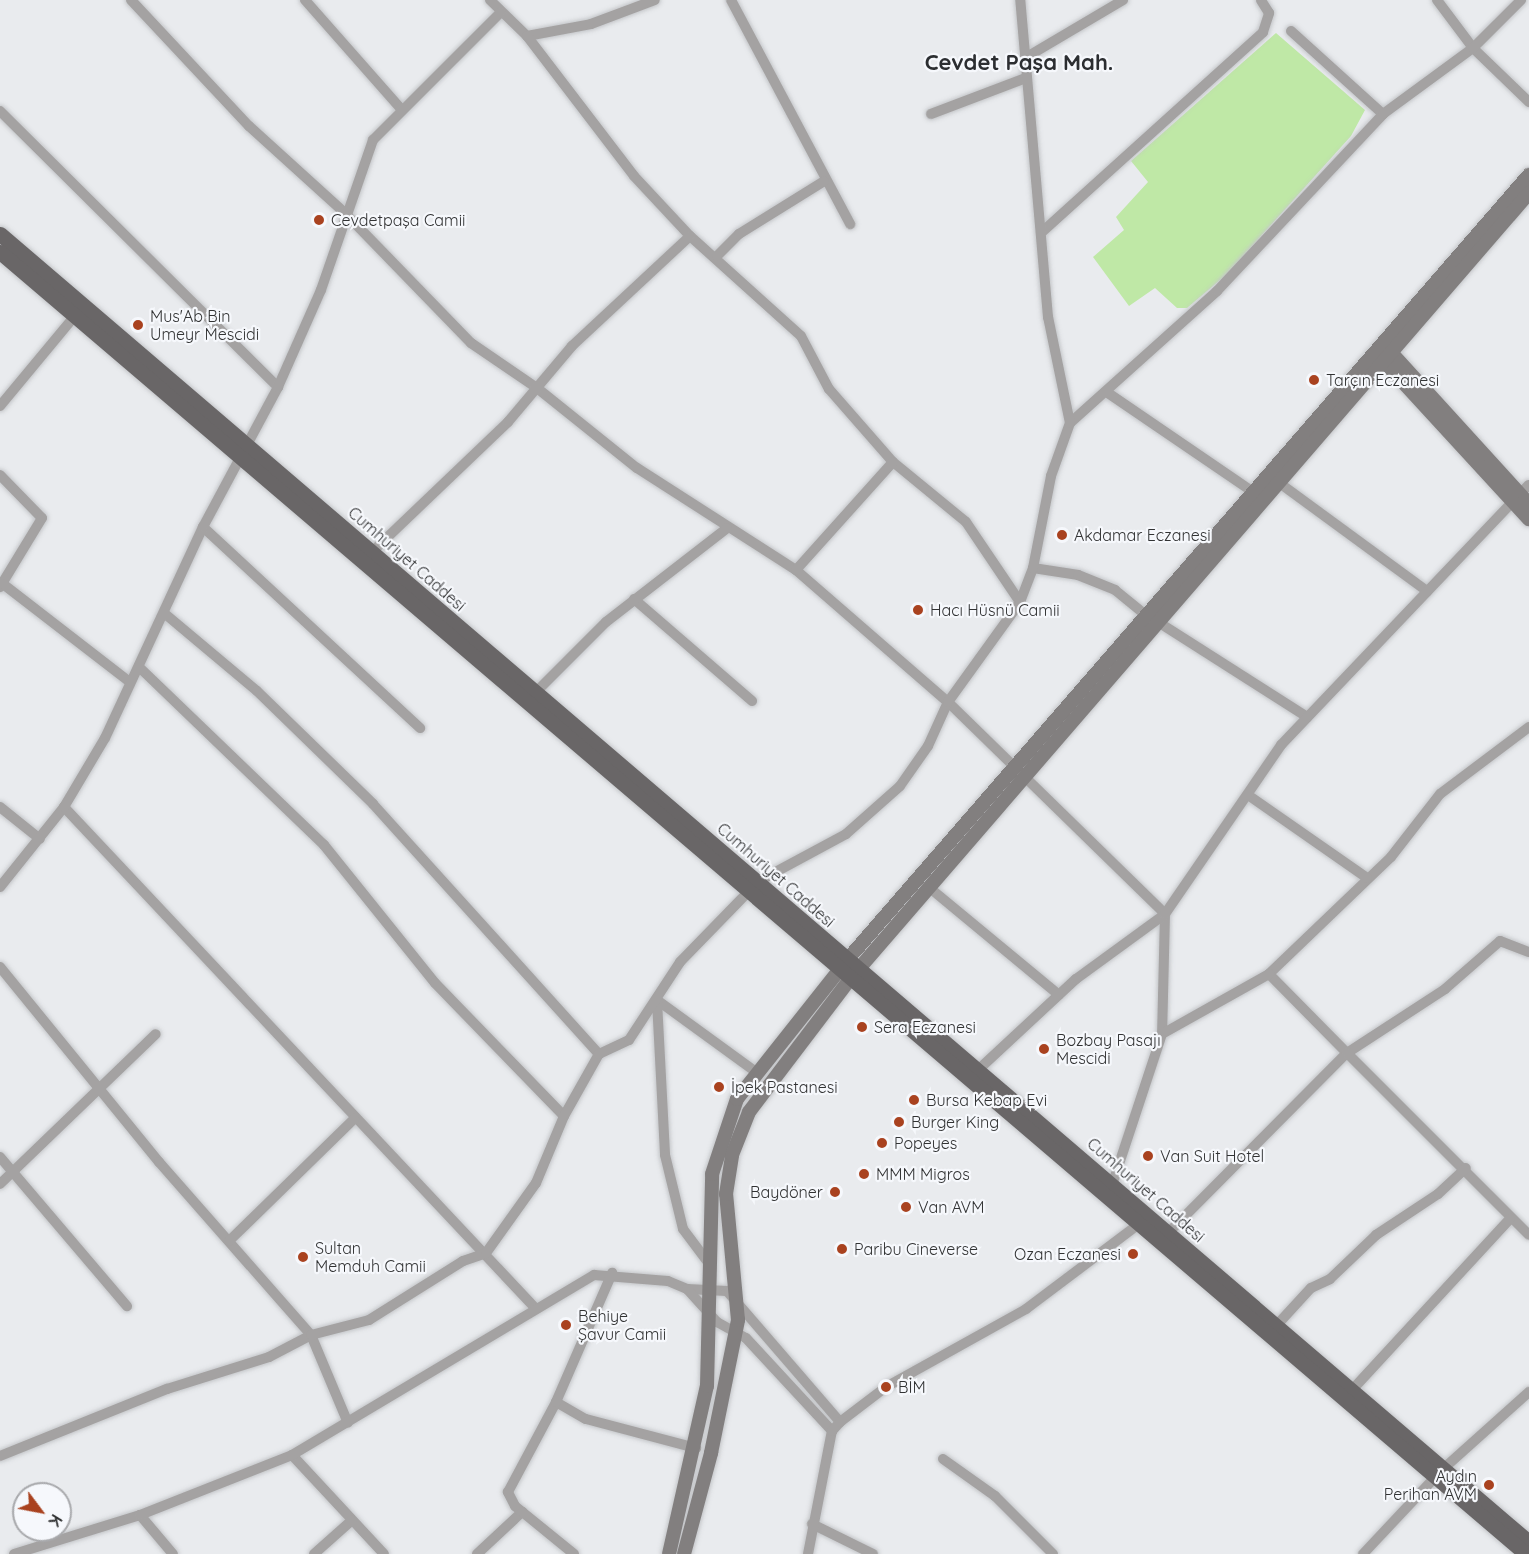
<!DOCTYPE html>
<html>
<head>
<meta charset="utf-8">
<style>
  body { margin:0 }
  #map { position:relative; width:1529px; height:1554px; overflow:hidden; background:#e9ebee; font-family:Quicksand,sans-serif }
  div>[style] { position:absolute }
  .green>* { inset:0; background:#bfe8a6 }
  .roads { filter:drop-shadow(0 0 2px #c4c6c9) drop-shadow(0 0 2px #c4c6c9) }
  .street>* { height:10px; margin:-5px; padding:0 5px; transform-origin:5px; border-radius:5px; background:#a4a2a2 }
  .secondary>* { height:14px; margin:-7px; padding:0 7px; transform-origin:7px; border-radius:7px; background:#827f7f }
  .primary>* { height:15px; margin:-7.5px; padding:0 7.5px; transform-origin:7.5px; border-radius:7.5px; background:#696667 }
  .dots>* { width:16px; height:16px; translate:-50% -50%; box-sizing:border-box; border:3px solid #f6f8fc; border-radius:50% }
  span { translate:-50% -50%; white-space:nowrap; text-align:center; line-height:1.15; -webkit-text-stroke:4.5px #f6f8fc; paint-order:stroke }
  .poi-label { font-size:16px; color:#323334 }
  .left { translate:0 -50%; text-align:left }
  .right { translate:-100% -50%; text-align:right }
  .street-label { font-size:16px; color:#323334 }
  .district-label { font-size:22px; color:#2c2e31; font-weight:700 }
  .north { position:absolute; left:12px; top:1482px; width:60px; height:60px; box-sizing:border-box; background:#f6f8fc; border:2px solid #a8a9ac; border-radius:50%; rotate:122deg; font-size:16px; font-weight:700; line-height:24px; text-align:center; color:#323334 }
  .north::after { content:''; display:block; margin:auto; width:21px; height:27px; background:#a9421f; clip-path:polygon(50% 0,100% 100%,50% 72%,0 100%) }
</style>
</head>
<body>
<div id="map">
  <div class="green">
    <div style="clip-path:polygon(1276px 33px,1365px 110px,1351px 136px,1226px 275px,1187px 308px,1177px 308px,1155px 288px,1129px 306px,1093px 257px,1124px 230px,1116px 217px,1148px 182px,1131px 161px)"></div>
  </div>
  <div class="roads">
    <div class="street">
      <div style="left:131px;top:0;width:173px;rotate:46.9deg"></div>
      <div style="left:249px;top:126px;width:128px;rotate:42.2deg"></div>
      <div style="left:344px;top:212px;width:182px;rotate:45.9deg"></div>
      <div style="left:471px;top:343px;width:80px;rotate:34.3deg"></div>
      <div style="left:537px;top:388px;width:128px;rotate:38.7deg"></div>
      <div style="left:637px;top:468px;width:189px;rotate:32.7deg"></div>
      <div style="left:796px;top:570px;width:201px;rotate:41deg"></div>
      <div style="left:948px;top:702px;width:303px;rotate:44.3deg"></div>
      <div style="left:1165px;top:914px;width:120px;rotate:91.4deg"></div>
      <div style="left:1162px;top:1034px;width:159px;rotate:108.3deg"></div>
      <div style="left:305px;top:0;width:147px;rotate:48.6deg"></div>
      <div style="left:490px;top:0;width:52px;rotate:44.2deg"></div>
      <div style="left:527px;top:36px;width:65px;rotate:-10.6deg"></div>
      <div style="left:591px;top:24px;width:68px;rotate:-20.6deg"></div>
      <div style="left:731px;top:0;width:254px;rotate:62deg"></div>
      <div style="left:1437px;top:0;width:60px;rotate:53.1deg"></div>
      <div style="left:1473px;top:48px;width:78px;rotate:44deg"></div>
      <div style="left:1291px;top:31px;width:124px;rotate:42.1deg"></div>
      <div style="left:527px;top:36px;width:176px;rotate:52.6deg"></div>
      <div style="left:634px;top:176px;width:82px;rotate:47deg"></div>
      <div style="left:690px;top:236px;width:149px;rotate:42deg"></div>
      <div style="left:801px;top:336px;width:60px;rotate:62.2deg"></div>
      <div style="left:829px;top:389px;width:97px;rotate:48.8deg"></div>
      <div style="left:893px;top:462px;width:94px;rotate:39.4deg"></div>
      <div style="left:966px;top:522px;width:97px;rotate:56deg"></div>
      <div style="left:1025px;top:58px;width:114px;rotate:-30.6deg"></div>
      <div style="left:0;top:111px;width:392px;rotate:44.8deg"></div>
      <div style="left:931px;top:114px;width:102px;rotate:-20.8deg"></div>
      <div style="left:1042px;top:232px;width:298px;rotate:-42.1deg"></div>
      <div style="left:1263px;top:32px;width:20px;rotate:-72deg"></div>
      <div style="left:1269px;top:13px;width:15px;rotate:-122deg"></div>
      <div style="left:717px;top:256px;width:31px;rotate:-45deg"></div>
      <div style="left:739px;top:234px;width:100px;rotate:-31.9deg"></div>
      <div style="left:1108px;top:393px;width:179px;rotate:34.3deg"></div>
      <div style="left:0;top:406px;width:122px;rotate:-50.3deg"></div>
      <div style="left:1070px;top:423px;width:198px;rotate:-41.9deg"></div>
      <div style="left:1217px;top:291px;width:243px;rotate:-46.8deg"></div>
      <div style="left:1383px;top:114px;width:112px;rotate:-36.3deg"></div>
      <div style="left:1473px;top:48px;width:68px;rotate:-45deg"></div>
      <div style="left:0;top:475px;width:60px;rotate:45.7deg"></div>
      <div style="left:42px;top:518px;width:81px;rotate:121.3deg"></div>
      <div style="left:1278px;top:482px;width:185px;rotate:36.2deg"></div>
      <div style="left:203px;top:527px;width:296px;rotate:42.8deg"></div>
      <div style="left:372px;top:552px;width:188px;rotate:-43.7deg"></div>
      <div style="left:508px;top:422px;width:99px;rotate:-49.9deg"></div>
      <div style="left:572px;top:346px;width:161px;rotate:-43deg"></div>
      <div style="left:1033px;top:568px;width:46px;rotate:8.8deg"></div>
      <div style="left:1078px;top:575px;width:40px;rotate:22deg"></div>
      <div style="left:1115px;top:590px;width:43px;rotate:39.3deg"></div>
      <div style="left:796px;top:570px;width:145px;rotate:-48.1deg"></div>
      <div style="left:3px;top:584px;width:160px;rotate:37.7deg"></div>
      <div style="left:634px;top:599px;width:156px;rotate:40.8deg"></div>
      <div style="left:164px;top:613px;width:121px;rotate:40deg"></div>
      <div style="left:257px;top:691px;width:162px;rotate:44.2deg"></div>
      <div style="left:373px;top:804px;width:337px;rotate:47.9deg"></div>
      <div style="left:1158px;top:622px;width:177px;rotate:32.5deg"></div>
      <div style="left:139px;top:667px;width:257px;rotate:43.9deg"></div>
      <div style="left:324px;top:845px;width:177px;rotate:51.2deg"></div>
      <div style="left:435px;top:983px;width:185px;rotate:45.9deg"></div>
      <div style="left:535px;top:693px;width:100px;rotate:-45deg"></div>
      <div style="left:606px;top:622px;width:153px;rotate:-37.8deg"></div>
      <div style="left:1529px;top:727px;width:111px;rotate:143deg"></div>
      <div style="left:1440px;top:794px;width:80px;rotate:127.9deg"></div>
      <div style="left:1391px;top:857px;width:169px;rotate:136.2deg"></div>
      <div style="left:1269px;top:974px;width:111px;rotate:45.4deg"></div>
      <div style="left:1347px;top:1053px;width:117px;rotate:-33.1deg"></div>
      <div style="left:1445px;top:989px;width:73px;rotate:-41.1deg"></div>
      <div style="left:1500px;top:941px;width:31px;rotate:21deg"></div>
      <div style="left:1248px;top:795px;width:145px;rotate:34.9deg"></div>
      <div style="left:0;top:807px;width:51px;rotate:38.7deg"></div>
      <div style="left:64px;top:807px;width:689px;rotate:46.76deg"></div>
      <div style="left:757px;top:882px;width:101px;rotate:-28.3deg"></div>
      <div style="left:846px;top:834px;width:72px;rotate:-41.6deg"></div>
      <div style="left:900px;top:786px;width:49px;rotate:-55deg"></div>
      <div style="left:928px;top:746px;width:48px;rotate:-65.6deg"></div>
      <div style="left:948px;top:702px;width:123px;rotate:-54.2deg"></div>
      <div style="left:1020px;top:602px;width:36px;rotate:-69deg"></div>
      <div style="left:1033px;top:568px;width:94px;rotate:-78.9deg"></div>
      <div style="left:1051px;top:476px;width:56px;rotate:-70.3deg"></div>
      <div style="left:1070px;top:423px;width:108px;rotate:-101.7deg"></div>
      <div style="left:1048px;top:317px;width:318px;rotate:-95deg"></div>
      <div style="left:0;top:887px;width:102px;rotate:-51.3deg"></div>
      <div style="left:64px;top:807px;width:80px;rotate:-59.3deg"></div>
      <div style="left:105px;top:738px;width:233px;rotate:-65.1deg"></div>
      <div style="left:203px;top:527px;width:159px;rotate:-61.8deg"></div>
      <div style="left:278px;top:387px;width:106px;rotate:-66.1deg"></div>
      <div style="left:321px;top:290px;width:159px;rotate:-70.9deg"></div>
      <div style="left:373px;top:140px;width:181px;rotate:-45deg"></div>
      <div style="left:931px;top:889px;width:166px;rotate:39.6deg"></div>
      <div style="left:0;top:967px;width:252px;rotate:50.8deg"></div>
      <div style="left:159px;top:1162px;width:230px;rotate:48.7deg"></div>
      <div style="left:311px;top:1335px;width:95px;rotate:67.2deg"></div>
      <div style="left:657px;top:1000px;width:122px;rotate:36deg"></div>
      <div style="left:657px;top:1001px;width:154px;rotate:87deg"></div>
      <div style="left:665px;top:1155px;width:76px;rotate:76.3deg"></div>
      <div style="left:683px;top:1229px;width:45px;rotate:53.1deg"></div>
      <div style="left:1162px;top:1034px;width:123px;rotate:-29.3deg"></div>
      <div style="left:978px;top:1070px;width:134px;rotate:-42.9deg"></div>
      <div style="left:1076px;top:979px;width:110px;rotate:-36.1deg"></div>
      <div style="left:1165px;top:914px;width:205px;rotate:-55.5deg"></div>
      <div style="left:1281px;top:745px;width:359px;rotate:-46.4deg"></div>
      <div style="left:0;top:1157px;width:196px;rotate:49.6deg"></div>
      <div style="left:0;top:1184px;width:216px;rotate:-43.9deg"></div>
      <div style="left:1168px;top:1233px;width:254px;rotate:-45.2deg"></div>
      <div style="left:1347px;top:1053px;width:257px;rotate:45deg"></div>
      <div style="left:229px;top:1241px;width:175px;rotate:-44.3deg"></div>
      <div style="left:687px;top:1289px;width:40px;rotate:2.9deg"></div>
      <div style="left:727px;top:1291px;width:173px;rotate:49.2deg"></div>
      <div style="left:1276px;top:1326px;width:52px;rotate:-47.4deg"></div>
      <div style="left:1311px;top:1288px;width:21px;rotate:-25deg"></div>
      <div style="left:1330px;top:1279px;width:64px;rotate:-43.7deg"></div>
      <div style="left:1376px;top:1235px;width:74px;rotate:-33.5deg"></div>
      <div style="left:1438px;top:1194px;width:38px;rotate:-43deg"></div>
      <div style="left:1352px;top:1390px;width:233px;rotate:-47.3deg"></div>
      <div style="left:556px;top:1402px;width:34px;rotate:30deg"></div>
      <div style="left:586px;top:1419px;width:114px;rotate:14.8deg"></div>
      <div style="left:292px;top:1455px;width:135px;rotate:47.1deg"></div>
      <div style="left:0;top:1456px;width:180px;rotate:-21.9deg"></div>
      <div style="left:167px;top:1389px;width:107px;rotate:-17.4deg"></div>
      <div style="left:269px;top:1357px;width:47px;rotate:-27.6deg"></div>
      <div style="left:311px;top:1335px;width:60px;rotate:-14.5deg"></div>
      <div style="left:369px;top:1320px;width:111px;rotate:-32.1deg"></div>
      <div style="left:463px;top:1261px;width:24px;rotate:-19deg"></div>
      <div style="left:486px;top:1253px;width:86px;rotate:-54.5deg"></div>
      <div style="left:536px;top:1183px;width:73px;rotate:-67.3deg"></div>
      <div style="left:564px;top:1116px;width:71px;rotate:-60.6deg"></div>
      <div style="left:599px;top:1054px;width:33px;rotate:-25deg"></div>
      <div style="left:629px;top:1040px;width:93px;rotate:-56.8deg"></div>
      <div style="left:680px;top:962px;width:98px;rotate:-45.8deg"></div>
      <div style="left:943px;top:1459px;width:64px;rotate:35.4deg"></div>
      <div style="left:995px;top:1496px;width:82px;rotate:45deg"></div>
      <div style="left:140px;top:1515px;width:51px;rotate:49.8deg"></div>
      <div style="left:812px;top:1524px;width:68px;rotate:26.2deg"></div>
      <div style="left:14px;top:1554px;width:132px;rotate:-17.2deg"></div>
      <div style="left:140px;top:1515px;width:163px;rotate:-21.5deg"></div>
      <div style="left:292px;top:1455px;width:352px;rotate:-30.8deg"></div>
      <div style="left:594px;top:1275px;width:74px;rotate:4.6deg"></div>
      <div style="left:668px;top:1281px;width:21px;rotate:23deg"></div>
      <div style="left:687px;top:1289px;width:45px;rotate:47.7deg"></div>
      <div style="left:717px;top:1322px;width:33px;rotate:29deg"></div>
      <div style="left:746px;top:1338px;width:127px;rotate:47.2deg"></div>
      <div style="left:314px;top:1554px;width:50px;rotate:-41.7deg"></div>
      <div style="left:477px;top:1554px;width:62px;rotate:-43deg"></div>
      <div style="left:574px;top:1554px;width:76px;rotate:-140.9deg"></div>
      <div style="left:515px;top:1506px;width:16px;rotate:-117deg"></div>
      <div style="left:508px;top:1492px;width:102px;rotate:-61.9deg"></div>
      <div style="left:556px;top:1402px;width:141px;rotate:-66.5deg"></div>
      <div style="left:808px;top:1554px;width:125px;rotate:-79deg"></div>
      <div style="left:832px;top:1431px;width:12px;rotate:-48deg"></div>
      <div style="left:840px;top:1422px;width:58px;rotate:-37.3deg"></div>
      <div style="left:886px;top:1387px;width:160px;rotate:-29.1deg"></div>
      <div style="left:1026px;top:1309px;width:143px;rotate:-37deg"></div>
      <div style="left:1363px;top:1554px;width:115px;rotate:-46.8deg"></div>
      <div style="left:1442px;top:1470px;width:117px;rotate:-41.9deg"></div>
    </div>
    <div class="secondary">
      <div style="left:1387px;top:348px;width:211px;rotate:47.7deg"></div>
      <div style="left:1378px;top:355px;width:223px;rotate:47.4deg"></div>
      <div style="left:669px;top:1554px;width:172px;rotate:-77.3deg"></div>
      <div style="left:707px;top:1386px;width:212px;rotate:-88.6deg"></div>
      <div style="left:712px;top:1174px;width:79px;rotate:-71.6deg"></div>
      <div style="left:737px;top:1099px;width:177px;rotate:-51.6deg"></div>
      <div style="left:847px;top:960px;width:1040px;rotate:-49.02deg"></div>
      <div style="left:684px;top:1554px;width:105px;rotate:-75deg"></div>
      <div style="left:711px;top:1453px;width:136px;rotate:-78.5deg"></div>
      <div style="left:738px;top:1320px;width:127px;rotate:-95.4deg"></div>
      <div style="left:726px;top:1194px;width:39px;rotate:-81deg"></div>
      <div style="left:732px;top:1155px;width:46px;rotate:-68.4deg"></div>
      <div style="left:749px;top:1112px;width:167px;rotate:-52.8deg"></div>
      <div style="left:850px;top:979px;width:1039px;rotate:-49.18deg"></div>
    </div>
    <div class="primary">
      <div style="left:0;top:234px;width:2012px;rotate:40.55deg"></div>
      <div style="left:0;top:252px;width:2006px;rotate:40.47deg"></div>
    </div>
  </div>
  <div class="dots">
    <div style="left:319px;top:220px;background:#a9421f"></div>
    <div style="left:138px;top:325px;background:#a9421f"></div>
    <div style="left:1314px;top:380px;background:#a9421f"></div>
    <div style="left:1062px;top:535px;background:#a9421f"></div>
    <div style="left:918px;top:610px;background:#a9421f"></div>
    <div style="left:862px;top:1027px;background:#a9421f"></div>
    <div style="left:1044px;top:1049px;background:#a9421f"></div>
    <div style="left:719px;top:1087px;background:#a9421f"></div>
    <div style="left:914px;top:1100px;background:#a9421f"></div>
    <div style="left:899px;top:1122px;background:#a9421f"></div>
    <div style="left:882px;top:1143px;background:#a9421f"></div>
    <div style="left:1148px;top:1156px;background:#a9421f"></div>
    <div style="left:864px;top:1174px;background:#a9421f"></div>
    <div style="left:835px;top:1192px;background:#a9421f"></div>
    <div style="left:906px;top:1207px;background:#a9421f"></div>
    <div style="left:842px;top:1249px;background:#a9421f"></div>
    <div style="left:1133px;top:1254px;background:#a9421f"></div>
    <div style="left:303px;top:1257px;background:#a9421f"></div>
    <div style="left:566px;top:1325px;background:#a9421f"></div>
    <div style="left:886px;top:1387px;background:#a9421f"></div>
    <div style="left:1489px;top:1485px;background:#a9421f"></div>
  </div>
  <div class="poi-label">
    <span class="left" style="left:331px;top:220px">Cevdetpaşa Camii</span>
    <span class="left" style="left:150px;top:325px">Mus'Ab Bin<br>Umeyr Mescidi</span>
    <span class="left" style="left:1326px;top:380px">Tarçın Eczanesi</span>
    <span class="left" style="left:1074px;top:535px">Akdamar Eczanesi</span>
    <span class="left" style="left:930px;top:610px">Hacı Hüsnü Camii</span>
    <span class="left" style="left:874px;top:1027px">Sera Eczanesi</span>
    <span class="left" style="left:1056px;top:1049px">Bozbay Pasajı<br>Mescidi</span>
    <span class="left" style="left:731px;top:1087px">İpek Pastanesi</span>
    <span class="left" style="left:926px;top:1100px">Bursa Kebap Evi</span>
    <span class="left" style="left:911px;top:1122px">Burger King</span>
    <span class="left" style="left:894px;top:1143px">Popeyes</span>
    <span class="left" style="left:1160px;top:1156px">Van Suit Hotel</span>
    <span class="left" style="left:876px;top:1174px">MMM Migros</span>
    <span class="right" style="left:823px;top:1192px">Baydöner</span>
    <span class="left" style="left:918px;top:1207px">Van AVM</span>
    <span class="left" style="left:315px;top:1257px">Sultan<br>Memduh Camii</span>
    <span class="left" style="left:854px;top:1249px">Paribu Cineverse</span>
    <span class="right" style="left:1121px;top:1254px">Ozan Eczanesi</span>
    <span class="left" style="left:578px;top:1325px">Behiye<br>Şavur Camii</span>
    <span class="left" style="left:898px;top:1387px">BİM</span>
    <span class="right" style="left:1477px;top:1485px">Aydın<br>Perihan AVM</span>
  </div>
  <div class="street-label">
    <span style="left:407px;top:559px;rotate:41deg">Cumhuriyet Caddesi</span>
    <span style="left:776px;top:875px;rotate:41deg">Cumhuriyet Caddesi</span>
    <span style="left:1146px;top:1190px;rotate:41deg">Cumhuriyet Caddesi</span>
  </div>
  <div class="district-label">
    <span style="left:1019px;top:63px">Cevdet Paşa Mah.</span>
  </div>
  <div class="north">K</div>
</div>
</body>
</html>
